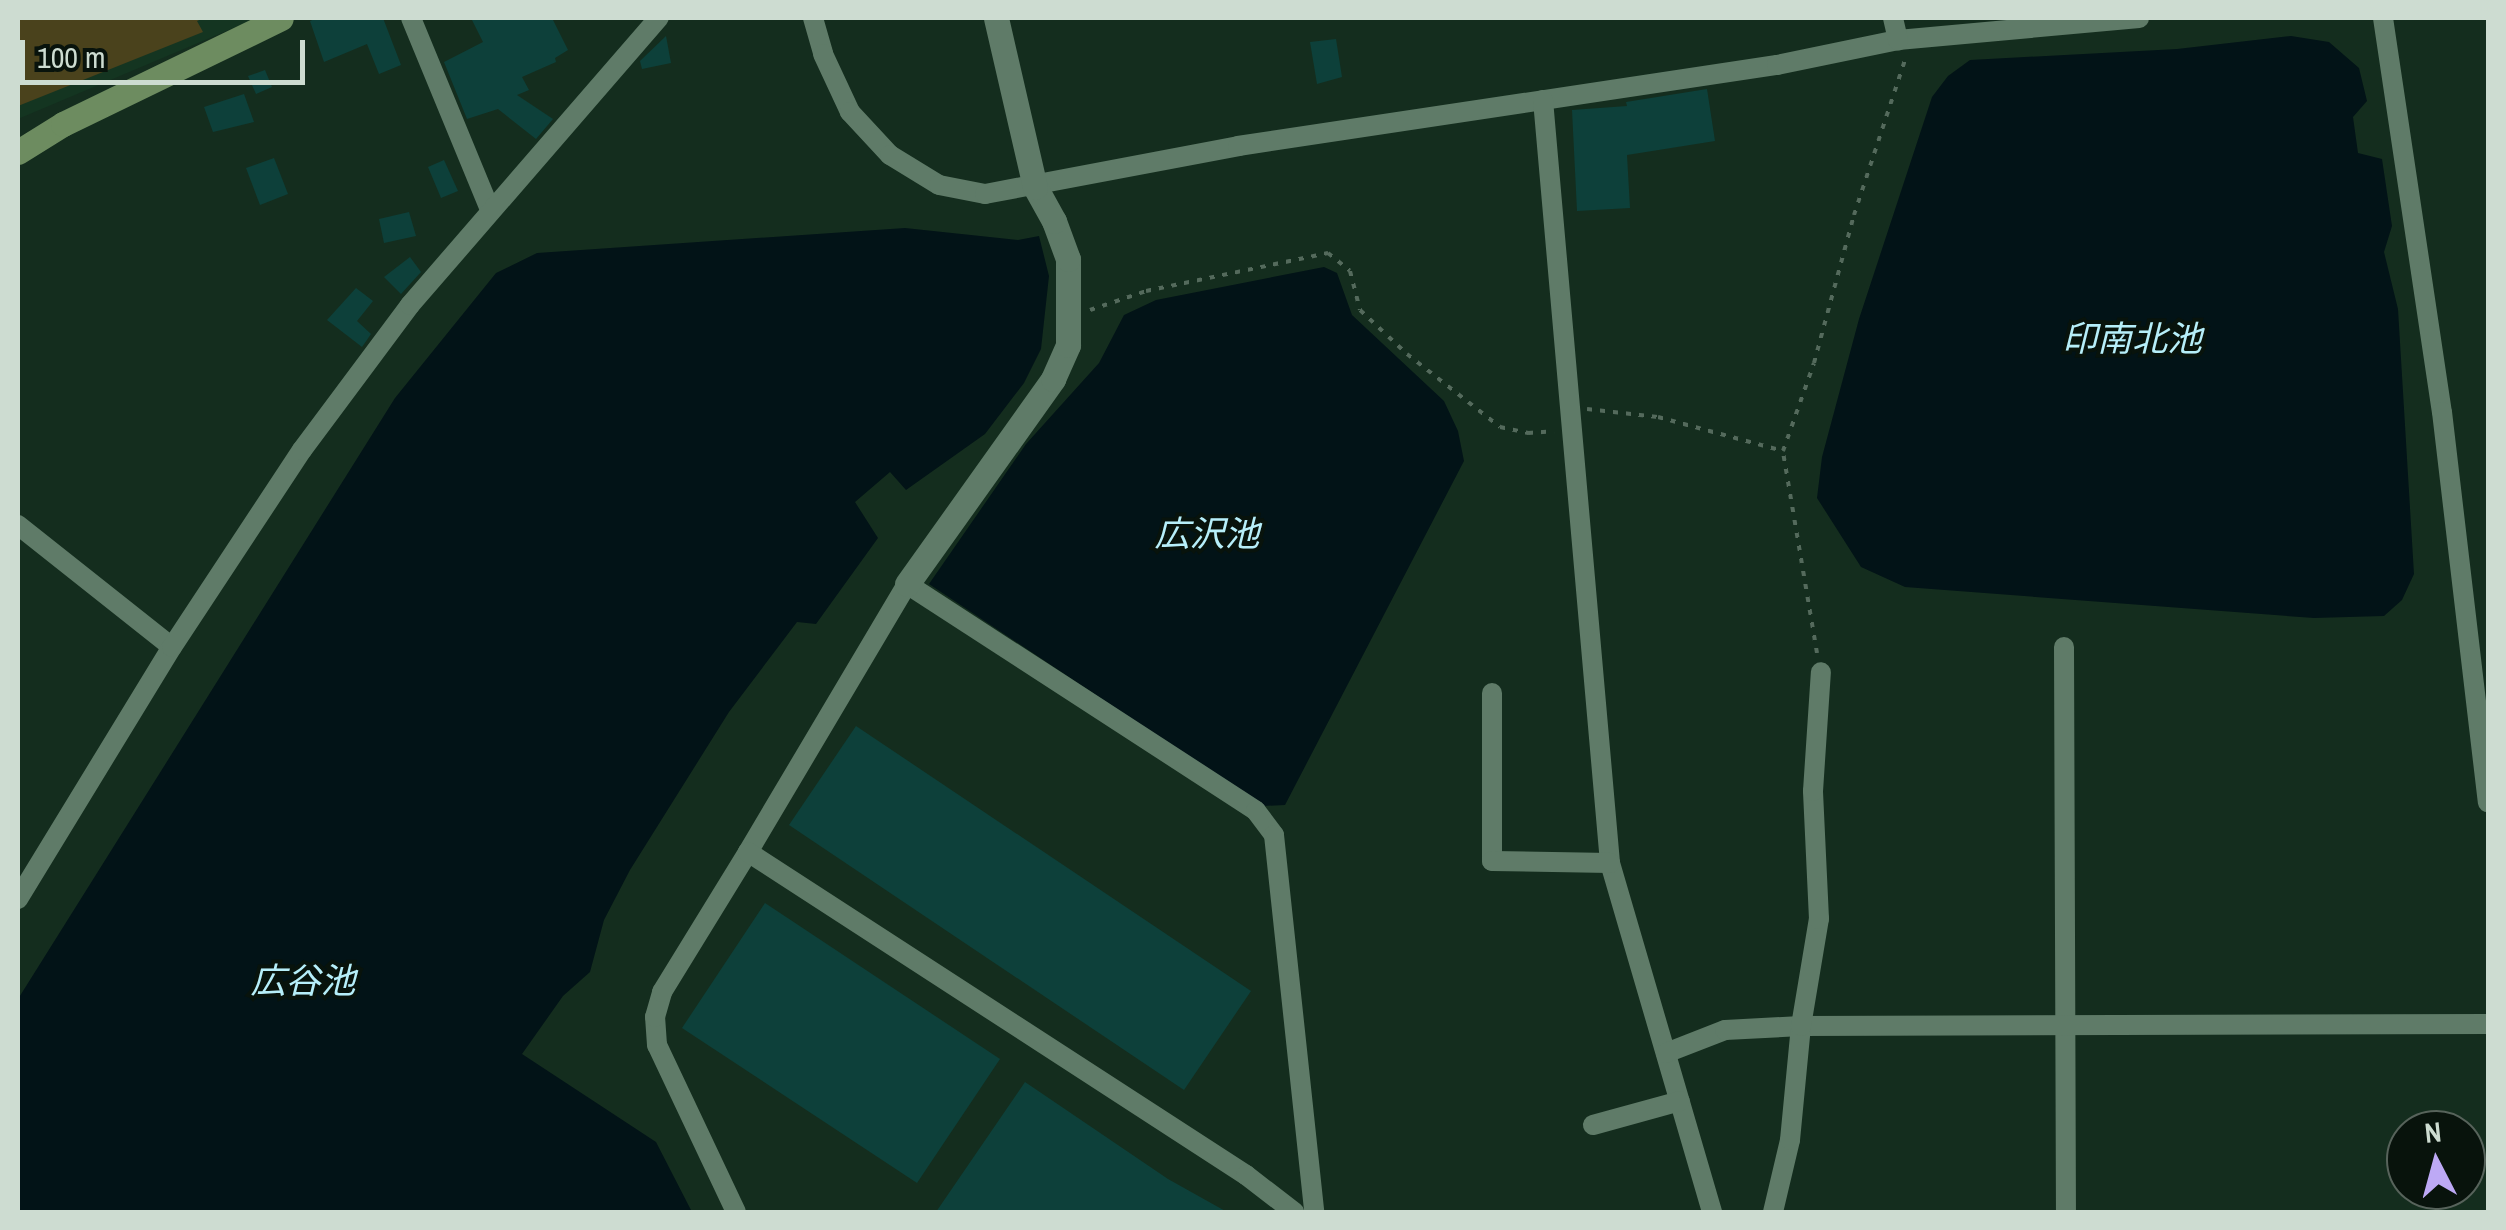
<!DOCTYPE html>
<html>
<head>
<meta charset="utf-8">
<style>
  body { margin:0 }
  #map { position:relative; width:2506px; height:1230px; overflow:hidden; background:#142d1e; font-family:"Archivo Narrow","Noto Sans JP",sans-serif }
  div>[style] { position:absolute }
  .built>* { inset:0; background:#143521 }
  .green>* { inset:0; background:#4a421c }
  .water>* { inset:0; background:#021317 }
  .building>* { inset:0; background:#0d403a }
  .path>* { height:4px; margin-top:-2px; transform-origin:0; background:repeating-linear-gradient(90deg,#546a5c 0 5px,transparent 0 13px) }
  .minor>* { height:20px; margin:-10px; padding:0 10px; transform-origin:10px; border-radius:10px; background:#5f7b68 }
  .tertiary>* { height:25px; margin:-12.5px; padding:0 12.5px; transform-origin:12.5px; border-radius:12.5px; background:#5f7b68 }
  .secondary>* { height:25px; margin:-12.5px; padding:0 12.5px; transform-origin:12.5px; border-radius:12.5px; background:#6d8c60 }
  span { translate:-50% -50%; white-space:nowrap; text-align:center; line-height:1.15; -webkit-text-stroke:8px #08130c; paint-order:stroke }
  .water-label { font-size:35px; color:#b6eef9; font-style:italic }
  .frame { position:absolute; inset:0; border:20px solid #cddcd1; pointer-events:none }
  .north { position:absolute; left:2386px; top:1110px; width:100px; height:100px; box-sizing:border-box; background:#08130c; border:2px solid #57635b; border-radius:50%; rotate:354deg; font-size:28px; font-weight:700; line-height:40px; text-align:center; color:#cddcd1 }
  .north::after { content:''; display:block; margin:auto; width:35px; height:45px; background:#bda9f5; clip-path:polygon(50% 0,100% 100%,50% 72%,0 100%) }
  .scale { position:absolute; left:20px; top:40px; width:285px; height:45px; box-sizing:border-box; border:5px solid #cddcd1; border-top:0; padding-left:12px; font-size:30px; line-height:35px; white-space:nowrap; color:#cddcd1; -webkit-text-stroke:8px #08130c; paint-order:stroke }
</style>
</head>
<body>
<div id="map">
  <div class="built">
    <div style="clip-path:polygon(18px 18px,257px 18px,18px 119px)"></div>
  </div>
  <div class="green">
    <div style="clip-path:polygon(18px 18px,204px 18px,197px 21px,203px 32px,18px 106px)"></div>
  </div>
  <div class="water">
    <div style="clip-path:polygon(2291px 36px,2329px 42px,2359px 68px,2367px 101px,2353px 117px,2358px 153px,2382px 159px,2392px 226px,2384px 252px,2398px 309px,2414px 574px,2402px 600px,2384px 616px,2314px 618px,1905px 587px,1861px 567px,1817px 498px,1822px 457px,1859px 319px,1932px 97px,1948px 76px,1970px 60px,2177px 49px)"></div>
    <div style="clip-path:polygon(905px 228px,1018px 240px,1039px 236px,1049px 276px,1041px 349px,1024px 383px,985px 434px,906px 490px,890px 472px,855px 502px,878px 538px,816px 624px,797px 622px,729px 712px,630px 870px,604px 920px,590px 972px,563px 996px,522px 1054px,656px 1142px,692px 1212px,18px 1212px,18px 999px,395px 398px,496px 273px,537px 253px)"></div>
    <div style="clip-path:polygon(1324px 267px,1337px 273px,1352px 315px,1444px 401px,1458px 431px,1464px 461px,1285px 805px,1263px 806px,929px 584px,1026px 444px,1099px 363px,1124px 315px,1156px 300px)"></div>
  </div>
  <div class="building">
    <div style="clip-path:polygon(317px 18px,383px 18px,401px 65px,379px 74px,367px 44px,324px 62px,310px 21px)"></div>
    <div style="clip-path:polygon(471px 18px,552px 18px,568px 50px,555px 58px,556px 62px,522px 77px,529px 90px,517px 95px,553px 119px,536px 139px,498px 109px,467px 119px,444px 62px,483px 42px)"></div>
    <div style="clip-path:polygon(666px 36px,671px 63px,642px 69px,640px 61px)"></div>
    <div style="clip-path:polygon(1336px 39px,1342px 77px,1317px 84px,1310px 42px)"></div>
    <div style="clip-path:polygon(265px 70px,272px 87px,256px 94px,248px 76px)"></div>
    <div style="clip-path:polygon(1707px 89px,1715px 141px,1627px 155px,1630px 208px,1577px 211px,1572px 110px,1627px 106px,1626px 102px)"></div>
    <div style="clip-path:polygon(244px 94px,254px 122px,213px 132px,204px 107px)"></div>
    <div style="clip-path:polygon(274px 158px,288px 194px,260px 205px,246px 168px)"></div>
    <div style="clip-path:polygon(444px 160px,458px 191px,441px 198px,428px 167px)"></div>
    <div style="clip-path:polygon(409px 212px,416px 236px,384px 243px,379px 219px)"></div>
    <div style="clip-path:polygon(410px 257px,421px 272px,401px 294px,384px 277px)"></div>
    <div style="clip-path:polygon(356px 288px,373px 301px,357px 321px,371px 334px,362px 347px,327px 320px)"></div>
    <div style="clip-path:polygon(856px 726px,1251px 991px,1184px 1090px,789px 825px)"></div>
    <div style="clip-path:polygon(765px 903px,1000px 1059px,917px 1183px,682px 1028px)"></div>
    <div style="clip-path:polygon(1025px 1082px,1168px 1179px,1227px 1212px,936px 1212px)"></div>
  </div>
  <div class="path">
    <div style="left:1090px;top:310px;width:59px;rotate:-18.7deg"></div>
    <div style="left:1146px;top:291px;width:186px;rotate:-11.8deg"></div>
    <div style="left:1328px;top:253px;width:28px;rotate:39deg"></div>
    <div style="left:1350px;top:271px;width:40px;rotate:75.6deg"></div>
    <div style="left:1360px;top:310px;width:64px;rotate:43.1deg"></div>
    <div style="left:1407px;top:354px;width:118px;rotate:38.1deg"></div>
    <div style="left:1500px;top:427px;width:29px;rotate:12deg"></div>
    <div style="left:1528px;top:433px;width:26px;rotate:-4deg"></div>
    <div style="left:1587px;top:409px;width:71px;rotate:6.4deg"></div>
    <div style="left:1658px;top:417px;width:130px;rotate:15.2deg"></div>
    <div style="left:1817px;top:653px;width:205px;rotate:-99.6deg"></div>
    <div style="left:1783px;top:451px;width:93px;rotate:-70.6deg"></div>
    <div style="left:1814px;top:363px;width:153px;rotate:-74.9deg"></div>
    <div style="left:1854px;top:215px;width:163px;rotate:-71.8deg"></div>
  </div>
  <div class="minor">
    <div style="left:411px;top:18px;width:208px;rotate:67.6deg"></div>
    <div style="left:813px;top:18px;width:37px;rotate:74deg"></div>
    <div style="left:823px;top:54px;width:64px;rotate:65deg"></div>
    <div style="left:850px;top:112px;width:59px;rotate:47.1deg"></div>
    <div style="left:890px;top:155px;width:57px;rotate:31.5deg"></div>
    <div style="left:939px;top:185px;width:47px;rotate:11.1deg"></div>
    <div style="left:985px;top:194px;width:258px;rotate:-10.7deg"></div>
    <div style="left:1238px;top:146px;width:545px;rotate:-8.55deg"></div>
    <div style="left:1777px;top:65px;width:124px;rotate:-11.7deg"></div>
    <div style="left:1898px;top:40px;width:242px;rotate:-5.2deg"></div>
    <div style="left:1893px;top:18px;width:23px;rotate:77deg"></div>
    <div style="left:2383px;top:18px;width:398px;rotate:81.5deg"></div>
    <div style="left:2442px;top:412px;width:393px;rotate:83.3deg"></div>
    <div style="left:1543px;top:100px;width:766px;rotate:84.98deg"></div>
    <div style="left:1610px;top:863px;width:364px;rotate:73.7deg"></div>
    <div style="left:18px;top:525px;width:196px;rotate:38.4deg"></div>
    <div style="left:2064px;top:647px;width:565px;rotate:89.8deg"></div>
    <div style="left:1492px;top:693px;width:168px;rotate:90deg"></div>
    <div style="left:1492px;top:861px;width:118px;rotate:1deg"></div>
    <div style="left:748px;top:852px;width:312px;rotate:-59.3deg"></div>
    <div style="left:907px;top:584px;width:416px;rotate:33deg"></div>
    <div style="left:1256px;top:811px;width:30px;rotate:53deg"></div>
    <div style="left:1274px;top:835px;width:379px;rotate:83.9deg"></div>
    <div style="left:18px;top:899px;width:295px;rotate:-58.6deg"></div>
    <div style="left:172px;top:647px;width:236px;rotate:-56.6deg"></div>
    <div style="left:302px;top:450px;width:181px;rotate:-53.3deg"></div>
    <div style="left:410px;top:305px;width:380px;rotate:-49.1deg"></div>
    <div style="left:1666px;top:1053px;width:63px;rotate:-21.3deg"></div>
    <div style="left:1725px;top:1030px;width:76px;rotate:-3deg"></div>
    <div style="left:1801px;top:1026px;width:687px;rotate:-0.17deg"></div>
    <div style="left:1593px;top:1125px;width:90px;rotate:-15.4deg"></div>
    <div style="left:736px;top:1212px;width:185px;rotate:-115.3deg"></div>
    <div style="left:657px;top:1045px;width:28px;rotate:-94deg"></div>
    <div style="left:655px;top:1017px;width:26px;rotate:-74deg"></div>
    <div style="left:662px;top:992px;width:164px;rotate:-58.4deg"></div>
    <div style="left:748px;top:852px;width:594px;rotate:32.97deg"></div>
    <div style="left:1246px;top:1175px;width:61px;rotate:37.6deg"></div>
    <div style="left:1773px;top:1212px;width:74px;rotate:-76.7deg"></div>
    <div style="left:1790px;top:1140px;width:115px;rotate:-84.5deg"></div>
    <div style="left:1801px;top:1026px;width:109px;rotate:-80.5deg"></div>
    <div style="left:1819px;top:919px;width:128px;rotate:-92.7deg"></div>
    <div style="left:1813px;top:791px;width:119px;rotate:-86.2deg"></div>
  </div>
  <div class="tertiary">
    <div style="left:907px;top:584px;width:252px;rotate:-54.5deg"></div>
    <div style="left:1053px;top:379px;width:37px;rotate:-66deg"></div>
    <div style="left:1068px;top:345px;width:86px;rotate:-90deg"></div>
    <div style="left:1068px;top:259px;width:40px;rotate:-110.2deg"></div>
    <div style="left:1054px;top:221px;width:39px;rotate:-119deg"></div>
    <div style="left:1035px;top:187px;width:173px;rotate:-103deg"></div>
  </div>
  <div class="secondary">
    <div style="left:18px;top:152px;width:53px;rotate:-31.9deg"></div>
    <div style="left:63px;top:124px;width:242px;rotate:-25.9deg"></div>
  </div>
  <div class="water-label">
    <span style="left:2132px;top:339px">印南北池</span>
    <span style="left:1207px;top:534px">広沢池</span>
    <span style="left:303px;top:981px">広谷池</span>
  </div>
  <div class="frame"></div>
  <div class="north">N</div>
  <div class="scale">100 m</div>
</div>
</body>
</html>
